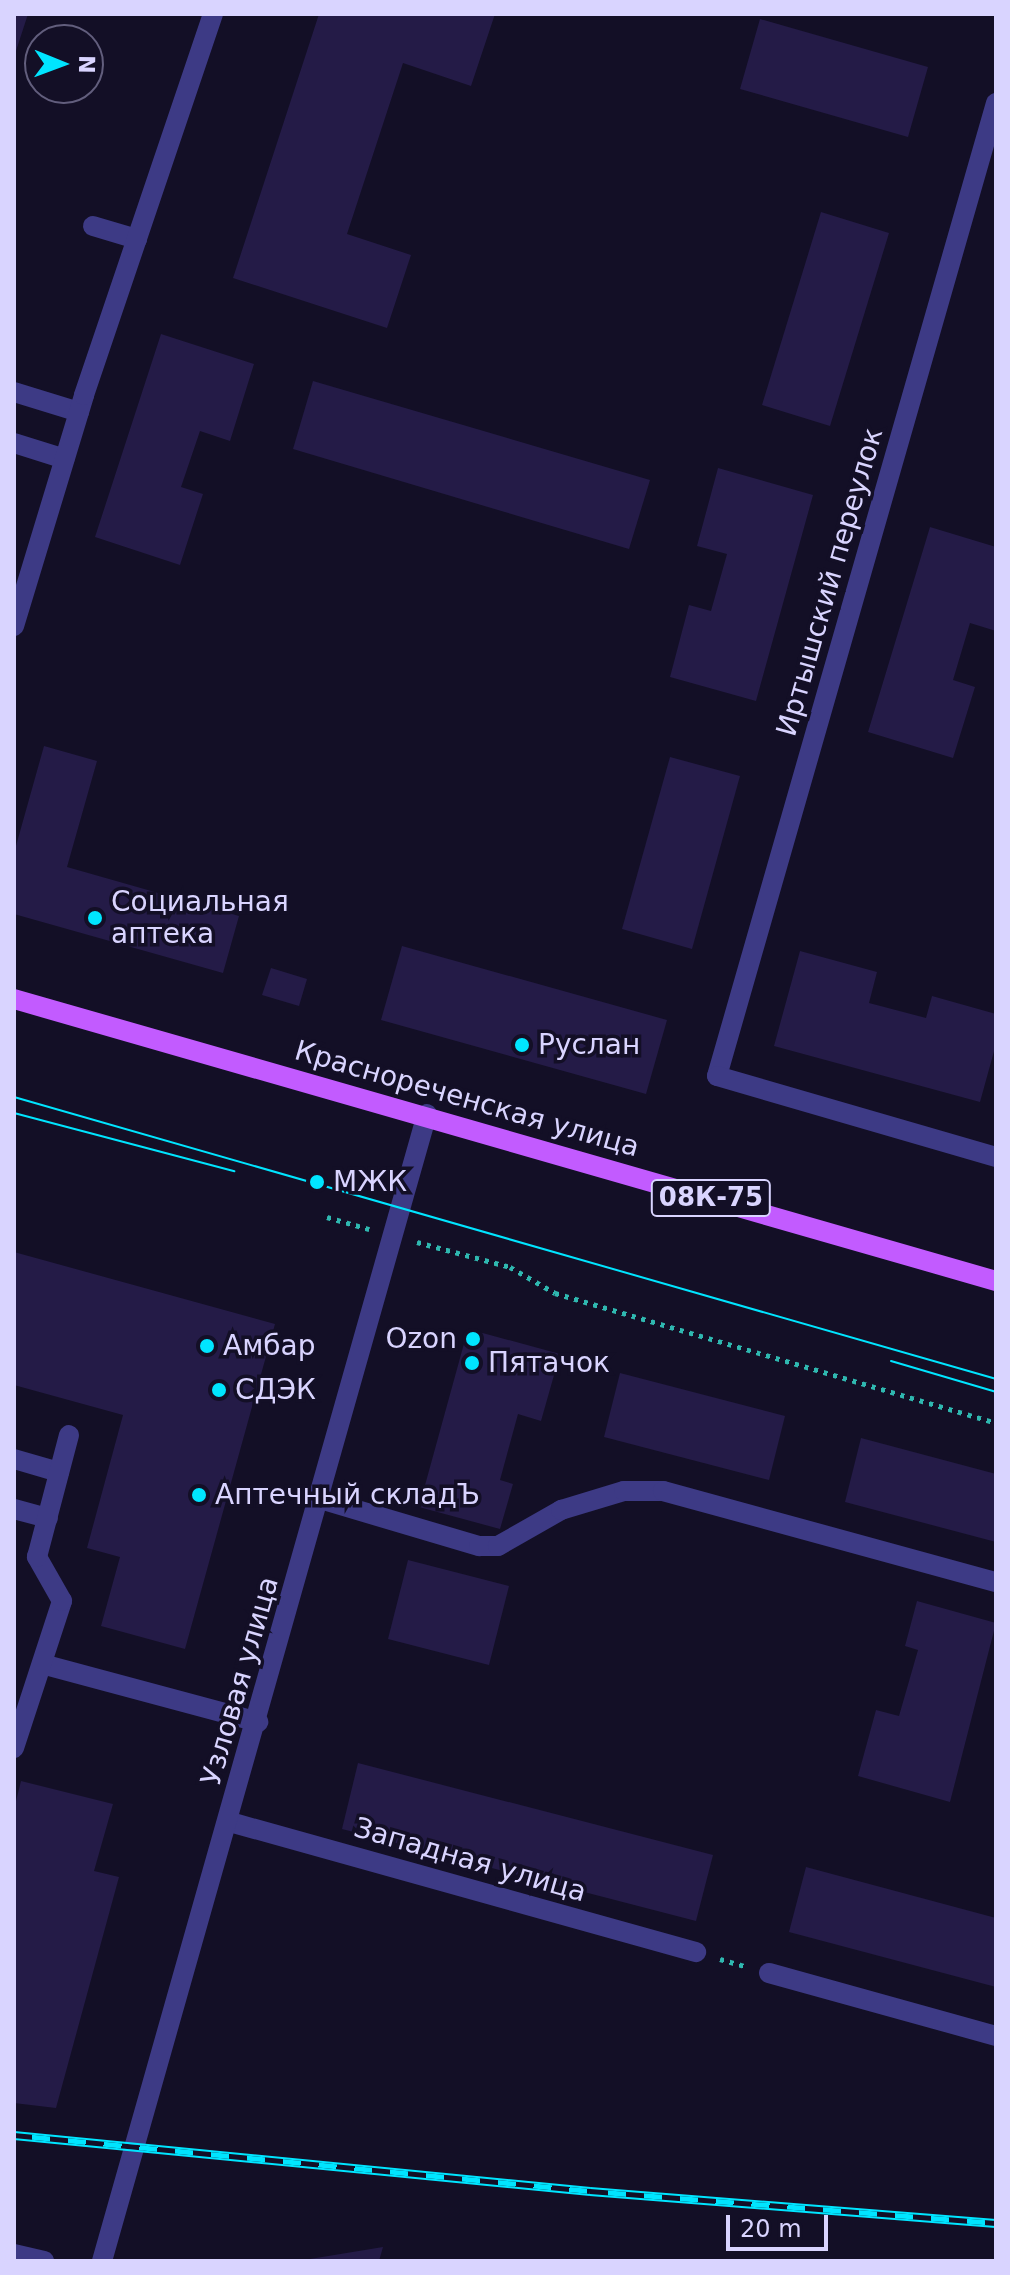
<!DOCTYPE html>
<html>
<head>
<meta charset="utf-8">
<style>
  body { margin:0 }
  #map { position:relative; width:1010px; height:2275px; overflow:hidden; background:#130f26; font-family:"DejaVu Sans",sans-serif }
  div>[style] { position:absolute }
  .building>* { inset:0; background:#241b47 }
  .path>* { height:5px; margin-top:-2.5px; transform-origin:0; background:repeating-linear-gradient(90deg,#2fb8b0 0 4px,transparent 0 10px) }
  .minor>* { height:20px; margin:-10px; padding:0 10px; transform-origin:10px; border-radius:10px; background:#3d3a85 }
  .major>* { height:20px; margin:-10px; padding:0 10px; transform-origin:10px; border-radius:10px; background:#c25bff }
  .tram>* { height:2px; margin:-1px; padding:0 1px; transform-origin:1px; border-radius:1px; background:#00e5ff }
  .rail>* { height:9px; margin-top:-4.5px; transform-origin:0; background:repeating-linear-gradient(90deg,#130f26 0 18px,#00e5ff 0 36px); box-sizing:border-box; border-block:2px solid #00e5ff }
  .dots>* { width:22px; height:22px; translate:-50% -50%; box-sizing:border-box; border:4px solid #130f26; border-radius:50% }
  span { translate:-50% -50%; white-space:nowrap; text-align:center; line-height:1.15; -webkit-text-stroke:7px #130f26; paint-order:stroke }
  .shield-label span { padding:2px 6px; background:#130f26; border:2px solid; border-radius:6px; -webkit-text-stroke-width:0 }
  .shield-label { font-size:26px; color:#d9d4ff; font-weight:700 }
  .street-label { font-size:28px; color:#d9d4ff }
  .poi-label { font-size:28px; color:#d9d4ff }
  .left { translate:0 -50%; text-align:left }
  .right { translate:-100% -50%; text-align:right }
  .frame { position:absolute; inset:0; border:16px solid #d9d4ff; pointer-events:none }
  .north { position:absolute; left:24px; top:24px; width:80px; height:80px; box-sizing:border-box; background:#130f26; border:2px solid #625e7d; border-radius:50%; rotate:91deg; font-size:22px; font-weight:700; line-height:32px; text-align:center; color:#d9d4ff }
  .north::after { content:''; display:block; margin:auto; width:28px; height:36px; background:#00e5ff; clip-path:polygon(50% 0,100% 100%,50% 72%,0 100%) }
  .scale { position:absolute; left:726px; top:2215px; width:102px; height:36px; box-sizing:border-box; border:4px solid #d9d4ff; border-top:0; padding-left:10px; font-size:24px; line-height:28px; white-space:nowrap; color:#d9d4ff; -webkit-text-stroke:6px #130f26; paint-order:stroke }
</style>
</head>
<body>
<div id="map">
  <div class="building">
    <div style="clip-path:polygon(14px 14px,28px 14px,15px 54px,14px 54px)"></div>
    <div style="clip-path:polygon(319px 14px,495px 14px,471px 86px,403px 63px,347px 234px,411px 255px,387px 328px,233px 278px)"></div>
    <div style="clip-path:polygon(760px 19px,928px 67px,908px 137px,740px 89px)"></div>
    <div style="clip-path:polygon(821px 212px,889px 233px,830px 426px,762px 405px)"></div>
    <div style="clip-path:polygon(161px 334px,254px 364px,230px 441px,200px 431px,181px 487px,203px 494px,180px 565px,95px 537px)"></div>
    <div style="clip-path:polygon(313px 381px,650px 480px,629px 549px,293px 449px)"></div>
    <div style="clip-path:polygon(718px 468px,813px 495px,756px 701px,670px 677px,689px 605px,711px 611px,727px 554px,697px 546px)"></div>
    <div style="clip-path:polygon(930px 527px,996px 547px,996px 631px,970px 623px,953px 680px,975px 687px,953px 758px,868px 732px)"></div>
    <div style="clip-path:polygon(44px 746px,97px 761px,67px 867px,239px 916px,223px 973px,14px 914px,14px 853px)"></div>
    <div style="clip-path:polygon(670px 757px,740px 776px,692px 949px,622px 929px)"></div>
    <div style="clip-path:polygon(402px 946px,667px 1020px,646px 1094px,381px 1020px)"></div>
    <div style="clip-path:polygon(800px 951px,877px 972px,869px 1003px,926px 1018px,932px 996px,996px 1014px,996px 1044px,980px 1102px,774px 1046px)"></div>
    <div style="clip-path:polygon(271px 968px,307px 979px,299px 1006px,262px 995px)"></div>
    <div style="clip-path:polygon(14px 1252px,275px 1324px,185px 1649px,101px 1626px,120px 1557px,87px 1548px,123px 1415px,14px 1385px)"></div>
    <div style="clip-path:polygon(468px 1329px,560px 1354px,541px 1421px,518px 1414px,500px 1480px,513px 1484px,500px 1529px,419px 1507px)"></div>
    <div style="clip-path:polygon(620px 1373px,785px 1416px,769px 1480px,604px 1437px)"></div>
    <div style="clip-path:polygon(861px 1438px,996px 1474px,996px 1542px,845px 1502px)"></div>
    <div style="clip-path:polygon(408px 1560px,509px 1586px,489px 1665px,388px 1639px)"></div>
    <div style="clip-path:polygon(917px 1601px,996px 1623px,950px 1802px,858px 1776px,876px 1710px,899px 1716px,918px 1650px,905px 1646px)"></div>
    <div style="clip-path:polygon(358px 1763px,713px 1855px,696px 1921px,342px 1829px)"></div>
    <div style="clip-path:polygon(21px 1781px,113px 1804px,94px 1871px,119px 1877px,56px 2108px,14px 2103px,14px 1809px)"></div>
    <div style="clip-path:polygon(806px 1867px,996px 1918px,996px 1987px,789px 1932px)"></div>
    <div style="clip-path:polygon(383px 2247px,379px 2261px,310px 2261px,310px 2259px)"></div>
  </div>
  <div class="path">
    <div style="left:327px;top:1217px;width:44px;rotate:15.9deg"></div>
    <div style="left:417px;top:1242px;width:96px;rotate:15deg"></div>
    <div style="left:510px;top:1267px;width:52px;rotate:30deg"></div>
    <div style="left:555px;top:1293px;width:460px;rotate:16.4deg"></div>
    <div style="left:720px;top:1959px;width:26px;rotate:16deg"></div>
  </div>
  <div class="minor">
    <div style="left:996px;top:103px;width:1012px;rotate:106deg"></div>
    <div style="left:717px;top:1076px;width:291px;rotate:16.2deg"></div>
    <div style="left:93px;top:226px;width:46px;rotate:16.5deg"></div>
    <div style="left:14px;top:392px;width:68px;rotate:17.1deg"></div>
    <div style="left:14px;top:443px;width:53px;rotate:17.4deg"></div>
    <div style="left:14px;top:626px;width:241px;rotate:-73.1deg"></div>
    <div style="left:84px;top:395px;width:402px;rotate:-71.3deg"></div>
    <div style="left:14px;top:1459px;width:47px;rotate:16.1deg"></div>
    <div style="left:320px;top:1499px;width:166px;rotate:16.5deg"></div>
    <div style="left:479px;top:1546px;width:19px"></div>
    <div style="left:498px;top:1546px;width:73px;rotate:-29.7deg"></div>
    <div style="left:561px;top:1510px;width:66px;rotate:-16.8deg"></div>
    <div style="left:624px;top:1491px;width:39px"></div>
    <div style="left:663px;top:1491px;width:345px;rotate:15.3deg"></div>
    <div style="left:14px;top:1509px;width:35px;rotate:15deg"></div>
    <div style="left:42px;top:1664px;width:224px;rotate:15deg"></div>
    <div style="left:14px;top:1748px;width:155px;rotate:-71.9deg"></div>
    <div style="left:62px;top:1601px;width:51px;rotate:-119.6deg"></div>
    <div style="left:37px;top:1557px;width:126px;rotate:-75.3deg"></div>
    <div style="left:230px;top:1822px;width:484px;rotate:15.6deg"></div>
    <div style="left:769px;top:1973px;width:236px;rotate:15.5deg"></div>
    <div style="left:14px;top:2254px;width:31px;rotate:13deg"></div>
    <div style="left:102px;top:2261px;width:1192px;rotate:-74.18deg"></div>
  </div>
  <div class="major">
    <div style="left:14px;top:999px;width:1022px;rotate:16.02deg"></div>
  </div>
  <div class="tram">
    <div style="left:14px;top:1097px;width:1022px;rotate:16.02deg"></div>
    <div style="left:14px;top:1113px;width:228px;rotate:14.8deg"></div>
    <div style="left:891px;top:1361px;width:109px;rotate:16.4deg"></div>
  </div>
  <div class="rail">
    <div style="left:14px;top:2135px;width:579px;rotate:5.55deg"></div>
    <div style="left:590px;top:2191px;width:407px;rotate:4.5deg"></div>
  </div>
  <div class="dots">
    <div style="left:95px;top:918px;background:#00e5ff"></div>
    <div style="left:522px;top:1045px;background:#00e5ff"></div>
    <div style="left:317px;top:1182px;background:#00e5ff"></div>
    <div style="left:473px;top:1339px;background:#00e5ff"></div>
    <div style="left:207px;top:1346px;background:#00e5ff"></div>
    <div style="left:472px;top:1363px;background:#00e5ff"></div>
    <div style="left:219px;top:1390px;background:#00e5ff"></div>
    <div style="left:199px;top:1495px;background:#00e5ff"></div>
  </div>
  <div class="shield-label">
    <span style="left:711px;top:1198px">08К-75</span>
  </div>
  <div class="street-label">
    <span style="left:830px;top:582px;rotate:-74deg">Иртышский переулок</span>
    <span style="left:467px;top:1099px;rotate:16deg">Краснореченская улица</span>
    <span style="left:240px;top:1681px;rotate:-74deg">Узловая улица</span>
    <span style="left:470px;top:1860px;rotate:16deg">Западная улица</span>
  </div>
  <div class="poi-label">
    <span class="left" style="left:111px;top:918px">Социальная<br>аптека</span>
    <span class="left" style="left:538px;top:1045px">Руслан</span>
    <span class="left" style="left:333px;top:1182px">МЖК</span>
    <span class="right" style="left:457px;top:1339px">Ozon</span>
    <span class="left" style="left:223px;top:1346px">Амбар</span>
    <span class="left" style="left:488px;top:1363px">Пятачок</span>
    <span class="left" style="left:235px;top:1390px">СДЭК</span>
    <span class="left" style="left:215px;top:1495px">Аптечный складЪ</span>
  </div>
  <div class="frame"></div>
  <div class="north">N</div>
  <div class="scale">20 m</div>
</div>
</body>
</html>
